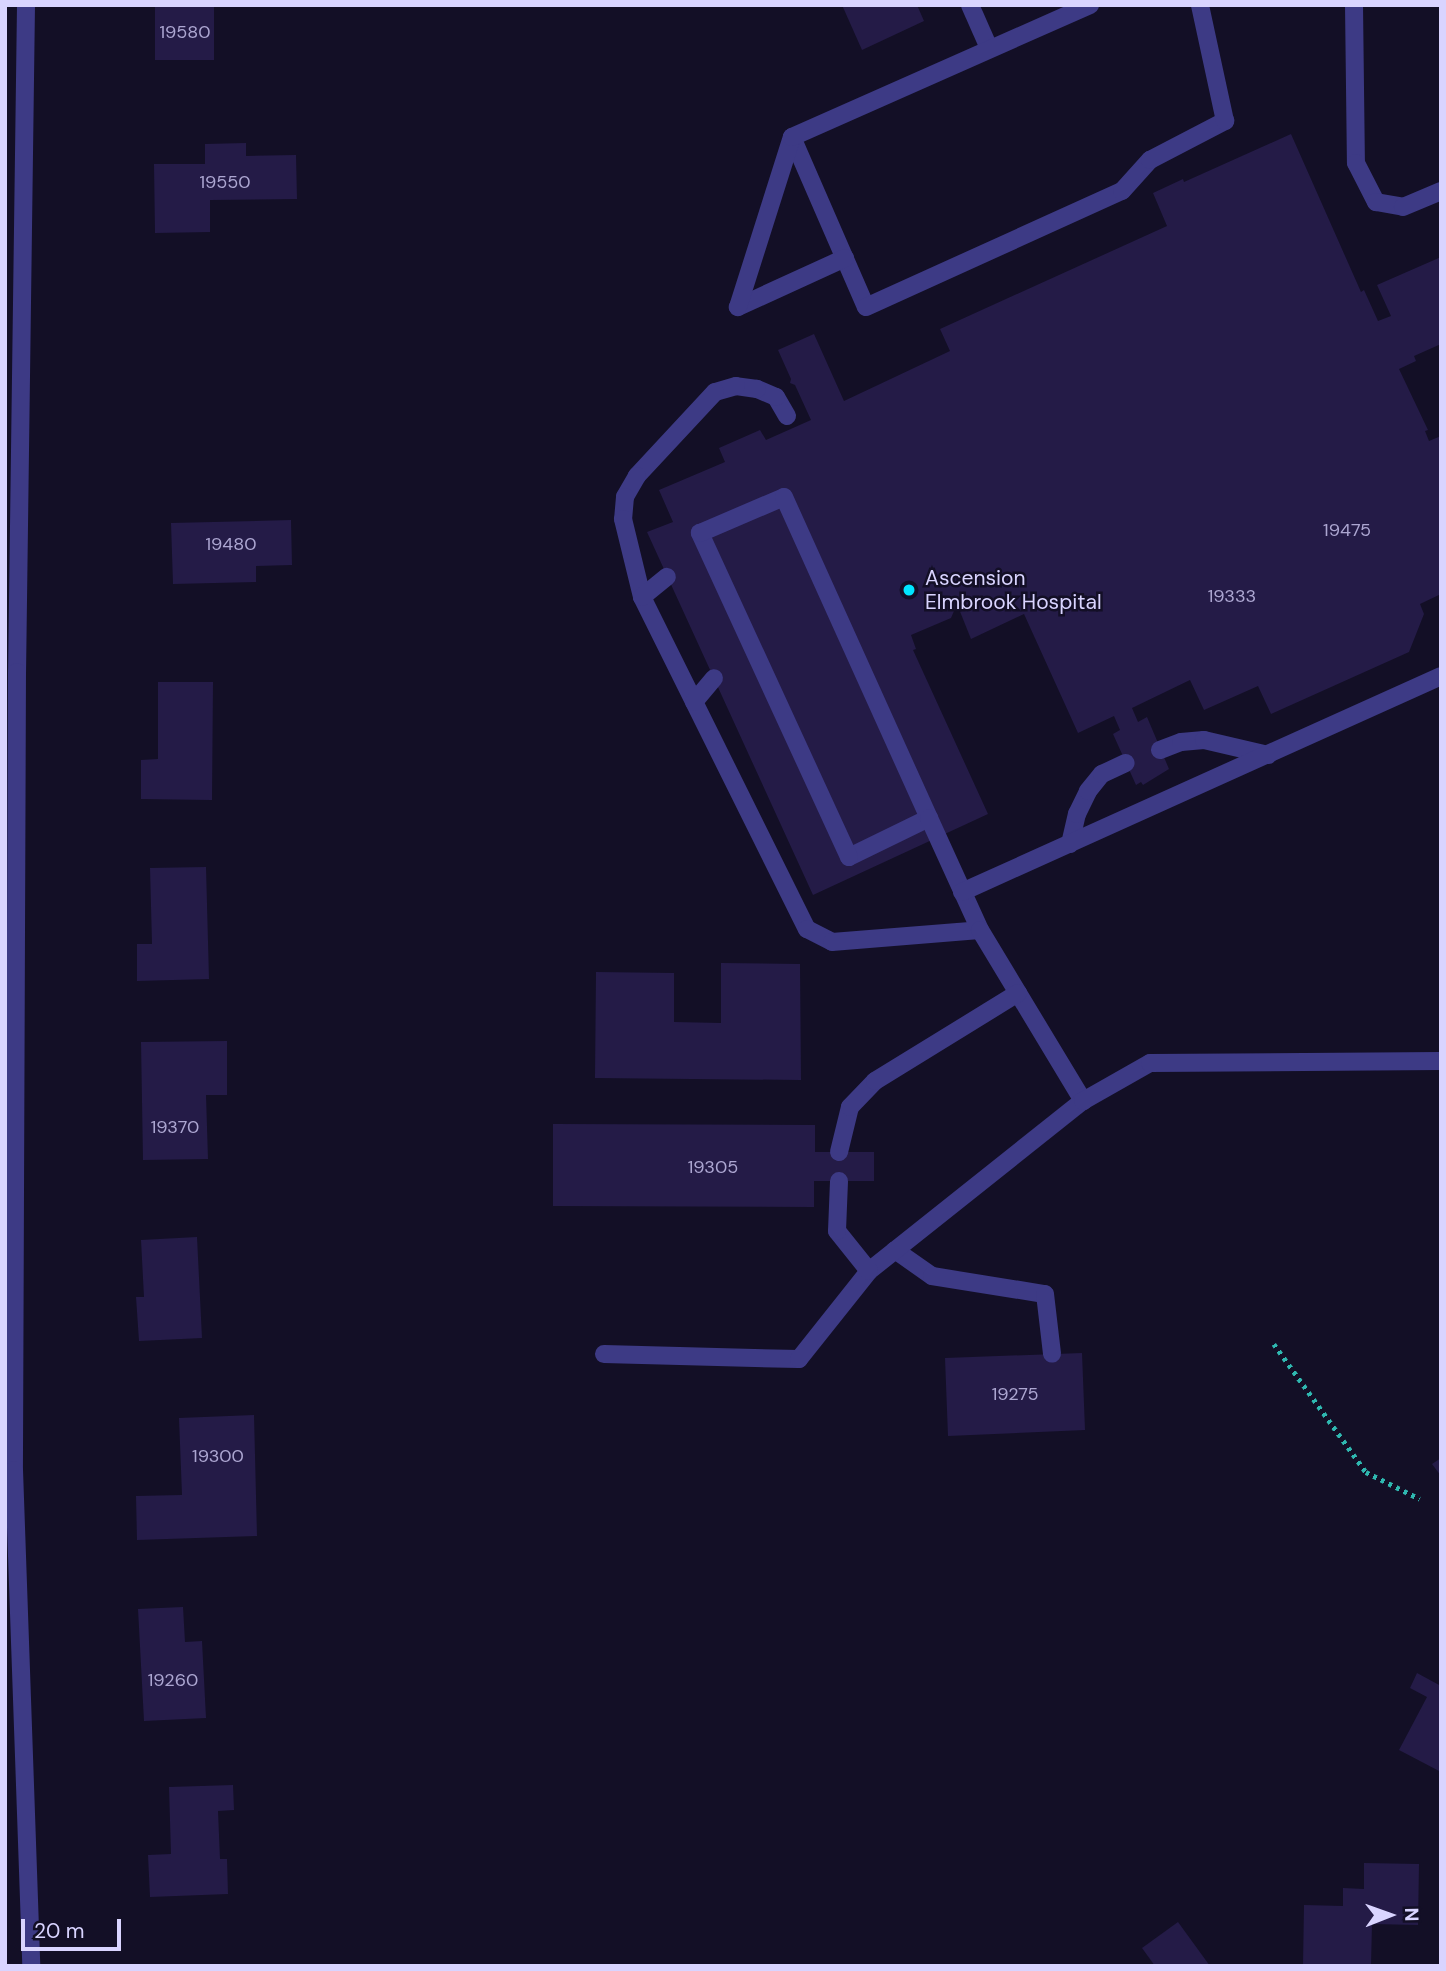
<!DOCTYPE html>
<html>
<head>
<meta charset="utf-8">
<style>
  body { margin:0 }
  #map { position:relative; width:1446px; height:1971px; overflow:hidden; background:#130f26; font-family:"DM Sans",sans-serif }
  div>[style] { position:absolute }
  .building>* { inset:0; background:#241b47 }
  .path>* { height:4.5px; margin-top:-2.25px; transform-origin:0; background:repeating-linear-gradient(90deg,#2fb8b0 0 3.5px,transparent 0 8.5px) }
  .lane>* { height:18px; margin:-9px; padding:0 9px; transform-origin:9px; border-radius:9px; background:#3d3a85 }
  .street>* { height:18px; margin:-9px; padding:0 9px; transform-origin:9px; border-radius:9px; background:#3d3a85 }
  .dots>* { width:19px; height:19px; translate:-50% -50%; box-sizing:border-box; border:4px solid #130f26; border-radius:50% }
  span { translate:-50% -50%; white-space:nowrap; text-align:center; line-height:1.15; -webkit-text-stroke:5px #130f26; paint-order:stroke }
  .number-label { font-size:18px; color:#aca6d1 }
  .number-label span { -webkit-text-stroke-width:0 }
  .poi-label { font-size:21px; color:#d9d4ff }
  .left { translate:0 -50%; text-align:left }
  .frame { position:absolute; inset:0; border:7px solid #d9d4ff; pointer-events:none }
  .north { position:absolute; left:1355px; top:1880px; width:70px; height:70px; -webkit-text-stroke:5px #130f26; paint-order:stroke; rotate:89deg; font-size:19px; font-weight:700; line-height:28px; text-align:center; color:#d9d4ff }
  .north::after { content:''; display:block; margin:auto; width:24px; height:32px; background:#d9d4ff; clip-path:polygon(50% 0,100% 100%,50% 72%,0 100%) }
  .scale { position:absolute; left:21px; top:1919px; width:100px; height:32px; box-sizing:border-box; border:4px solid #d9d4ff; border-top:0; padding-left:9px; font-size:21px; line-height:24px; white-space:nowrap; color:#d9d4ff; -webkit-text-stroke:5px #130f26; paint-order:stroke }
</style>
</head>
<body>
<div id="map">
  <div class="building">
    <div style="clip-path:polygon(155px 5px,214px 5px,214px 60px,155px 60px)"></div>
    <div style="clip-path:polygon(842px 5px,917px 5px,924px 21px,862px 50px)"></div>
    <div style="clip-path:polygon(1291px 134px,1361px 292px,1364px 290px,1378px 321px,1391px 316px,1377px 285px,1441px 257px,1441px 344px,1414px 356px,1416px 361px,1399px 369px,1428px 430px,1425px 431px,1429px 441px,1441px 436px,1441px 594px,1420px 604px,1424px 614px,1409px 652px,1271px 714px,1258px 686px,1204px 710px,1190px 680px,1132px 708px,1138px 722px,1147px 717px,1169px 769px,1143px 785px,1141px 782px,1136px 785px,1113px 734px,1120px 730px,1114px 716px,1078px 733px,1024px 614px,971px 639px,957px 604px,951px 618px,911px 635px,916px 649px,913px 650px,988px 814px,813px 895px,647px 532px,673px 522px,659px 490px,725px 462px,719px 448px,760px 430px,766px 440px,811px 420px,795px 385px,790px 383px,791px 379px,778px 350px,814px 334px,844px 401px,950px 351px,940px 329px,1167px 226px,1153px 193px,1183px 179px,1184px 182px)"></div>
    <div style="clip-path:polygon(246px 143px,246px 156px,296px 155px,297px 199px,210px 200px,210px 232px,155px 233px,154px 164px,205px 164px,205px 144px)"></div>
    <div style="clip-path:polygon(291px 520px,292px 565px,256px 566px,256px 582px,173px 584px,171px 523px)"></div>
    <div style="clip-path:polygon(158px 682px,213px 682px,212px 800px,141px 799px,141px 760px,158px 759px)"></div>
    <div style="clip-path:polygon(206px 867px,209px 979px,137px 981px,137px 944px,152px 944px,150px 868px)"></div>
    <div style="clip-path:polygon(721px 963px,800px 964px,801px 1080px,595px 1078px,596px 972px,674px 973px,674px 1022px,721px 1023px)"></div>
    <div style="clip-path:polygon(227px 1041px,227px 1095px,206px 1095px,208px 1159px,143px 1160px,141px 1042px)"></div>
    <div style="clip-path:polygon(553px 1124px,815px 1125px,815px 1152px,874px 1152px,874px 1181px,814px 1181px,814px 1207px,553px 1206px)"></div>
    <div style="clip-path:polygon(197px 1237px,202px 1338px,139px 1341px,136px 1297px,144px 1297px,141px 1240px)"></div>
    <div style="clip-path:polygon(1082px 1353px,1085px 1430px,948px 1436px,945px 1358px)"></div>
    <div style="clip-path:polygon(254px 1415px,257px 1536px,137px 1540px,136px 1496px,182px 1495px,179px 1418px)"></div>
    <div style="clip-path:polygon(1441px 1458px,1441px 1476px,1432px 1464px)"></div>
    <div style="clip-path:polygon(183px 1607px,185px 1642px,202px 1641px,206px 1718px,144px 1721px,138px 1609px)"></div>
    <div style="clip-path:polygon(1417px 1673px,1441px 1686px,1441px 1772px,1399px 1750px,1427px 1697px,1410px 1688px)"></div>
    <div style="clip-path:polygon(233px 1785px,234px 1810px,218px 1811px,220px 1859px,227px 1859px,228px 1894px,150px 1897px,148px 1855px,171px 1854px,169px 1787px)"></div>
    <div style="clip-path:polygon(1364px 1863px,1419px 1864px,1418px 1925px,1372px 1924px,1371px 1966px,1303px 1966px,1304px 1905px,1343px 1906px,1343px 1888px,1364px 1889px)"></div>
    <div style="clip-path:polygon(1178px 1922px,1210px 1966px,1155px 1966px,1142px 1948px)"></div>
  </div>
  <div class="path">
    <div style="left:1274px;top:1344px;width:158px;rotate:54.3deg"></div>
    <div style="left:1366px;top:1472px;width:60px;rotate:26.6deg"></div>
  </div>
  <div class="lane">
    <div style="left:970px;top:5px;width:47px;rotate:66.2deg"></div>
    <div style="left:1354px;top:5px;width:158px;rotate:89.3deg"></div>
    <div style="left:1356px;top:163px;width:44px;rotate:62.9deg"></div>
    <div style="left:1376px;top:202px;width:27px;rotate:10deg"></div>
    <div style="left:1403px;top:207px;width:41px;rotate:-22.8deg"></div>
    <div style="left:792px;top:137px;width:185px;rotate:66.5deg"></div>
    <div style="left:866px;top:307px;width:281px;rotate:-24.4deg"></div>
    <div style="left:1122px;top:191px;width:42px;rotate:-47.9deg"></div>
    <div style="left:1150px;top:160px;width:85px;rotate:-27.5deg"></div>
    <div style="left:1225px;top:121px;width:119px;rotate:-102.2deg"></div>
    <div style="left:845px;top:258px;width:118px;rotate:155.4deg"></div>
    <div style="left:738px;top:307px;width:178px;rotate:-72.4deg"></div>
    <div style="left:792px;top:137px;width:326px;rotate:-23.9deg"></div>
    <div style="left:787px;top:416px;width:22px;rotate:-120deg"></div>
    <div style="left:776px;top:397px;width:21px;rotate:-157deg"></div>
    <div style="left:757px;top:389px;width:21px;rotate:-172deg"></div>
    <div style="left:736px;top:386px;width:22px;rotate:164deg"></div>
    <div style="left:715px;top:392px;width:115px;rotate:132.9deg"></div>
    <div style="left:637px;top:476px;width:24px;rotate:120deg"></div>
    <div style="left:625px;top:497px;width:22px;rotate:95deg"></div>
    <div style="left:623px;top:519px;width:80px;rotate:76.3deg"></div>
    <div style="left:642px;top:597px;width:371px;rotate:63.6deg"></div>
    <div style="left:807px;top:929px;width:28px;rotate:27deg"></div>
    <div style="left:832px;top:942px;width:148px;rotate:-4.6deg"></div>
    <div style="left:642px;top:597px;width:32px;rotate:-39deg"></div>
    <div style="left:694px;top:702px;width:31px;rotate:-50deg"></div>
    <div style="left:1160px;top:750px;width:22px;rotate:-21deg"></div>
    <div style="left:1181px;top:742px;width:23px;rotate:-5deg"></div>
    <div style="left:1204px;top:740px;width:66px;rotate:13.2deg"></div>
    <div style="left:929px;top:818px;width:89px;rotate:154deg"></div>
    <div style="left:849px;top:857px;width:357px;rotate:-114.7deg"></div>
    <div style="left:700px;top:533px;width:91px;rotate:-23.2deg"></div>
    <div style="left:784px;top:497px;width:352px;rotate:65.7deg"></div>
    <div style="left:929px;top:818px;width:123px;rotate:65.5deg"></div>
    <div style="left:980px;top:930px;width:200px;rotate:58.9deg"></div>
    <div style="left:1070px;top:844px;width:31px;rotate:-77deg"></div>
    <div style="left:1077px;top:814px;width:25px;rotate:-64deg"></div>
    <div style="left:1088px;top:791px;width:22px;rotate:-51deg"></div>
    <div style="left:1102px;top:774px;width:26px;rotate:-25deg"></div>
    <div style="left:962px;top:892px;width:525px;rotate:-24.27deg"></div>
    <div style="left:839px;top:1152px;width:46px;rotate:-76.3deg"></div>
    <div style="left:850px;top:1107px;width:36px;rotate:-46deg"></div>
    <div style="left:875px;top:1081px;width:168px;rotate:-31.6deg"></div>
    <div style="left:895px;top:1250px;width:45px;rotate:35.1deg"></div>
    <div style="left:932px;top:1276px;width:114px;rotate:9.1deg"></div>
    <div style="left:1045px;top:1294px;width:60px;rotate:83.3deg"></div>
    <div style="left:869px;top:1271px;width:273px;rotate:-38.5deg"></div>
    <div style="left:1083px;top:1101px;width:77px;rotate:-29.6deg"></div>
    <div style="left:1150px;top:1063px;width:291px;rotate:-0.4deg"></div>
    <div style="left:604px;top:1354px;width:195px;rotate:1.5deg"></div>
    <div style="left:799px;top:1359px;width:112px;rotate:-51.5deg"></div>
    <div style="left:869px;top:1271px;width:51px;rotate:-128.7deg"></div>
    <div style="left:837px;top:1231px;width:50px;rotate:-87.7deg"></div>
  </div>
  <div class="street">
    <div style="left:26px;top:5px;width:667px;rotate:90.77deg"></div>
    <div style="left:17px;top:672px;width:798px;rotate:90.22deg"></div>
    <div style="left:14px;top:1470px;width:496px;rotate:88deg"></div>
  </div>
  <div class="dots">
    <div style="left:909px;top:590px;background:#00e5ff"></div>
  </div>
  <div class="number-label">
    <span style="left:185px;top:32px">19580</span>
    <span style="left:225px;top:182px">19550</span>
    <span style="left:1347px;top:530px">19475</span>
    <span style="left:231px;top:544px">19480</span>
    <span style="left:1232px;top:596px">19333</span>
    <span style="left:175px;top:1127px">19370</span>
    <span style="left:713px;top:1167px">19305</span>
    <span style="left:1015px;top:1394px">19275</span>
    <span style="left:218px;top:1456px">19300</span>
    <span style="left:173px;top:1680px">19260</span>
  </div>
  <div class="poi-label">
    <span class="left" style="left:925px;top:590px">Ascension<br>Elmbrook Hospital</span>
  </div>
  <div class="frame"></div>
  <div class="north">N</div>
  <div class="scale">20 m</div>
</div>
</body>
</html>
